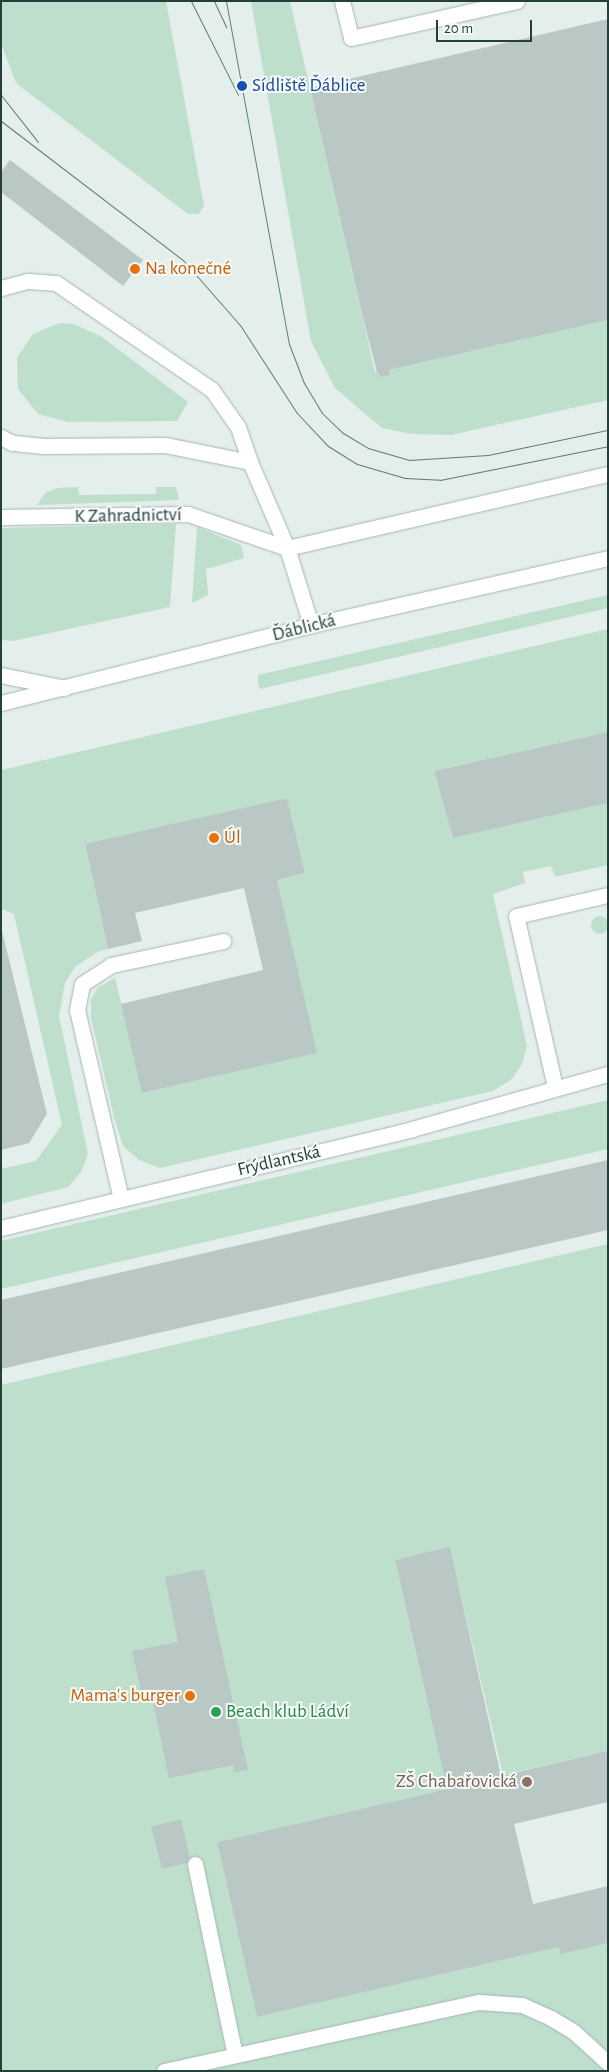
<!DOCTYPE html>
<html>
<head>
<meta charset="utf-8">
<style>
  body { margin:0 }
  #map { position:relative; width:609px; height:2072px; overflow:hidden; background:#e4eeeb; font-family:"Alegreya Sans",sans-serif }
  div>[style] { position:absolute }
  .green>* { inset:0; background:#bddfcb }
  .round { border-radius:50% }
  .building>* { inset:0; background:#b9c8c4 }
  .roads { filter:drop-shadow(0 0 1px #a6b6b3) drop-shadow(0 0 1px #a6b6b3) }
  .lane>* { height:15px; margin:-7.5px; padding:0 7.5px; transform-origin:7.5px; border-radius:7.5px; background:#fff }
  .street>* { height:15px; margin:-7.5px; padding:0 7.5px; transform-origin:7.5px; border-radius:7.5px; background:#fff }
  .secondary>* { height:15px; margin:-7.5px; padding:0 7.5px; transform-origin:7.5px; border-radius:7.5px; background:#fff }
  .tram>* { height:1px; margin:-0.5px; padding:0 0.5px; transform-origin:0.5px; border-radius:0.5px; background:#5e7b77 }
  .dots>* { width:14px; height:14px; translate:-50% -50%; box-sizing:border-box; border:2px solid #f5faf8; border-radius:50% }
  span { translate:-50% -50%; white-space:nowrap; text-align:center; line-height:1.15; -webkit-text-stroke:4px #f5faf8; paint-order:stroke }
  .transit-label { font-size:19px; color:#164399 }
  .left { translate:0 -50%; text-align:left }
  .food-label { font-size:19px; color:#c56008 }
  .right { translate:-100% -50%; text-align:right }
  .street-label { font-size:19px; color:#23403c }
  .leisure-label { font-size:19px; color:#27864d }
  .education-label { font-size:19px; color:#785e54 }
  .frame { position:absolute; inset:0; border:2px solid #23403c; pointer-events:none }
  .scale { position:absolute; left:436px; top:20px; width:96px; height:22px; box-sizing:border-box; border:2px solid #23403c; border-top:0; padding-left:6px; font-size:15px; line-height:18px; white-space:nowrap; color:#23403c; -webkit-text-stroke:4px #f5faf8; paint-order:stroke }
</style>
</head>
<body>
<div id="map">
  <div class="green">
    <div style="clip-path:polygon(2px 1px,166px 1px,204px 206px,199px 214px,188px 214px,16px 83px,1px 43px)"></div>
    <div style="clip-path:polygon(251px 1px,290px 1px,375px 372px,380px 372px,382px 377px,390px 375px,389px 370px,608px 320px,608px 400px,451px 435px,412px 434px,382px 428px,335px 388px,311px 341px)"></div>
    <div style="clip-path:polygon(60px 323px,74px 324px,102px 337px,188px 402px,177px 421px,68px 422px,38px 414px,18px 389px,17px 358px,33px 334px)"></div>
    <div style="clip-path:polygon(78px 487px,79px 495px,156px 494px,156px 487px,176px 487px,179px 500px,37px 505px,45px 493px,57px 488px)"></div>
    <div style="clip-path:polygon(176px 524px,170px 607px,13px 641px,1px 640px,1px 528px)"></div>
    <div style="clip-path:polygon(197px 527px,241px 545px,244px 558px,206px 569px,208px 595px,192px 603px)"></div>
    <div style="clip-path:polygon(608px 595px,608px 608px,260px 689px,258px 684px,258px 675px)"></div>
    <div style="clip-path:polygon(608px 629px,608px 732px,434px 771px,453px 838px,608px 803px,608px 865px,555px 877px,551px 866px,523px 872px,525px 883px,493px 894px,527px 1046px,522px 1064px,511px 1080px,493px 1091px,160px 1168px,139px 1160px,123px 1146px,114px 1117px,91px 1018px,91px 999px,97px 988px,115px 978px,143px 1093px,316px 1053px,277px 880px,305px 873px,287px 798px,85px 845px,108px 949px,97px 952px,75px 967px,65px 983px,59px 1016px,88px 1154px,81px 1172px,68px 1187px,1px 1204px,1px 1169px,36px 1161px,62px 1125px,14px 914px,1px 909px,1px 770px)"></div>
    <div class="round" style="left:591px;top:916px;width:18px;height:18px"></div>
    <div style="clip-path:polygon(608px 1100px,608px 1149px,1px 1289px,1px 1241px)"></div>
    <div style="clip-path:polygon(608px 1244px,608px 1751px,503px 1775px,450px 1548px,395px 1561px,447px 1789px,217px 1842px,257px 2017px,559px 1947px,560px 1953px,608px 1943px,608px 2071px,1px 2071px,1px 1385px)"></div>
  </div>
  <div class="building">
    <div style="clip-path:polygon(608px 19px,608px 320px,389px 370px,390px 375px,382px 377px,377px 372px,363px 318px,310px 88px)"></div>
    <div style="clip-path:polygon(10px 160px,143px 260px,123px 286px,1px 192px,1px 172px)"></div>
    <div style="clip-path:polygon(608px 732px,608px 803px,453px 838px,434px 771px)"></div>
    <div style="clip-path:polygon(287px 798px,305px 873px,277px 880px,317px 1053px,142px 1093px,121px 1004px,263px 970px,244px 888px,135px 913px,142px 941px,108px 949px,85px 844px)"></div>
    <div style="clip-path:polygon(1px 927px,47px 1114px,29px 1143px,1px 1150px)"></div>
    <div style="clip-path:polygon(608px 1160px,608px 1230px,1px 1369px,1px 1300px)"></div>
    <div style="clip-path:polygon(450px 1547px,501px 1776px,608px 1751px,608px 1802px,514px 1824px,533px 1904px,608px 1886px,608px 1943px,560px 1954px,559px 1947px,257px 2017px,217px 1842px,447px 1789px,395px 1560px)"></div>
    <div style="clip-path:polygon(204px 1569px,248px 1770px,234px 1772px,233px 1765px,169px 1778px,152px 1697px,143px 1700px,132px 1651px,178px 1642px,165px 1577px)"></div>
    <div style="clip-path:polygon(181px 1819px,191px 1862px,162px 1869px,151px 1827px)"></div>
  </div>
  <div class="roads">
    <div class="lane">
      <div style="left:342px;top:1px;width:38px;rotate:76deg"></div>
      <div style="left:351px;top:38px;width:170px;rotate:-12.6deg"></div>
      <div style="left:1px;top:288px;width:28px;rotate:-15deg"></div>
      <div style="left:28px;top:281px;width:28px;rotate:4deg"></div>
      <div style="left:56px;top:283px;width:189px;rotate:34.4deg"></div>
      <div style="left:212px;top:390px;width:45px;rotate:54.9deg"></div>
      <div style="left:238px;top:427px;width:37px;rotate:71deg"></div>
      <div style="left:250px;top:462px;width:87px;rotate:-168.7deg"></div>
      <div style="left:165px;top:445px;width:122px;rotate:179.5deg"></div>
      <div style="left:43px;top:446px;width:31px;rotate:-174deg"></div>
      <div style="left:12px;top:443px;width:13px;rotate:-151deg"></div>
      <div style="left:250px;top:462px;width:94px;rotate:66.7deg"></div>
      <div style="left:287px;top:548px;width:329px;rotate:-13deg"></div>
      <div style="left:1px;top:675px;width:65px;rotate:11.5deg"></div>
      <div style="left:121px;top:1199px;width:194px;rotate:-103.1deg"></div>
      <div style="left:77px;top:1010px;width:26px;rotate:-79deg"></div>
      <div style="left:82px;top:984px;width:35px;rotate:-33deg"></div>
      <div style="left:111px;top:965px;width:115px;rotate:-12.1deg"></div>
      <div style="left:195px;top:1864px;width:195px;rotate:78.2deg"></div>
      <div style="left:164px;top:2071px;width:322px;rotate:-12.4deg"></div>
      <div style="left:479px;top:2002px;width:43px;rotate:4deg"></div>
      <div style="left:522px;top:2005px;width:32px;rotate:24deg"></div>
      <div style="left:551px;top:2018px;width:27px;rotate:31deg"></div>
      <div style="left:574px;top:2032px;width:46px;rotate:42.4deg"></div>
    </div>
    <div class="street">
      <div style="left:1px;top:517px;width:187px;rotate:-0.9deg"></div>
      <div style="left:188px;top:514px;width:105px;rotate:19deg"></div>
      <div style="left:287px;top:548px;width:81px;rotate:72.7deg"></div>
      <div style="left:555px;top:1087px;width:175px;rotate:-102.8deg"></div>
      <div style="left:516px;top:916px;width:94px;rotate:-12.9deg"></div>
      <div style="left:1px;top:1228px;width:423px;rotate:-13.5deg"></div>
      <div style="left:412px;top:1129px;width:204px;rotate:-15.7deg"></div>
    </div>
    <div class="secondary">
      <div style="left:1px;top:703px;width:320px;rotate:-14.1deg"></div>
      <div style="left:311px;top:625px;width:304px;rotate:-12.7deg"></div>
    </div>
  </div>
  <div class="tram">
    <div style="left:191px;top:1px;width:105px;rotate:63.4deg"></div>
    <div style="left:214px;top:1px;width:29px;rotate:65deg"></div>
    <div style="left:226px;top:1px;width:349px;rotate:79.6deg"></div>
    <div style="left:289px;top:344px;width:42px;rotate:69deg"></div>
    <div style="left:304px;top:383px;width:35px;rotate:59deg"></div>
    <div style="left:322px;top:413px;width:29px;rotate:44deg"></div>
    <div style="left:343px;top:433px;width:29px;rotate:31deg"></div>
    <div style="left:368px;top:448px;width:43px;rotate:16.3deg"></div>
    <div style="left:409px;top:460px;width:79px;rotate:-3.6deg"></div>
    <div style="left:488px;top:455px;width:123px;rotate:-11.8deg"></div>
    <div style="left:1px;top:95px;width:60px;rotate:51.8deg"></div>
    <div style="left:1px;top:121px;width:229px;rotate:37.4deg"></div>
    <div style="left:183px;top:260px;width:86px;rotate:48.8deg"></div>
    <div style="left:240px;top:325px;width:105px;rotate:57.1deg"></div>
    <div style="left:297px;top:413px;width:45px;rotate:46.8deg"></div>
    <div style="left:328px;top:446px;width:34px;rotate:32deg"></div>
    <div style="left:357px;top:464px;width:50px;rotate:16.3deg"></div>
    <div style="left:405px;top:478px;width:35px;rotate:3deg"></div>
    <div style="left:440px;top:480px;width:171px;rotate:-11.4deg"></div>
  </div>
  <div class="dots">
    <div style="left:242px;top:86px;background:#1a4fb4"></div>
    <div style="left:135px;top:269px;background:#e8710a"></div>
    <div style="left:214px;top:838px;background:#e8710a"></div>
    <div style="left:190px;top:1696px;background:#e8710a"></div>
    <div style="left:216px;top:1712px;background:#2e9e5b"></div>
    <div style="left:527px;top:1782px;background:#8d6e63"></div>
  </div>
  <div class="transit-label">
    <span class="left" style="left:252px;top:86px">Sídliště Ďáblice</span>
  </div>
  <div class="food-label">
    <span class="left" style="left:145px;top:269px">Na konečné</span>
    <span class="left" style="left:224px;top:838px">Úl</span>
    <span class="right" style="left:180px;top:1696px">Mama's burger</span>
  </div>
  <div class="street-label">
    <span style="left:128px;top:516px;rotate:-1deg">K Zahradnictví</span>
    <span style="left:304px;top:628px;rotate:-14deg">Ďáblická</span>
    <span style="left:279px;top:1161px;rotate:-13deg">Frýdlantská</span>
  </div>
  <div class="leisure-label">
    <span class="left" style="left:226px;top:1712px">Beach klub Ládví</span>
  </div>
  <div class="education-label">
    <span class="right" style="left:517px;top:1782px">ZŠ Chabařovická</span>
  </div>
  <div class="frame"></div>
  <div class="scale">20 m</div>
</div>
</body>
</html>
